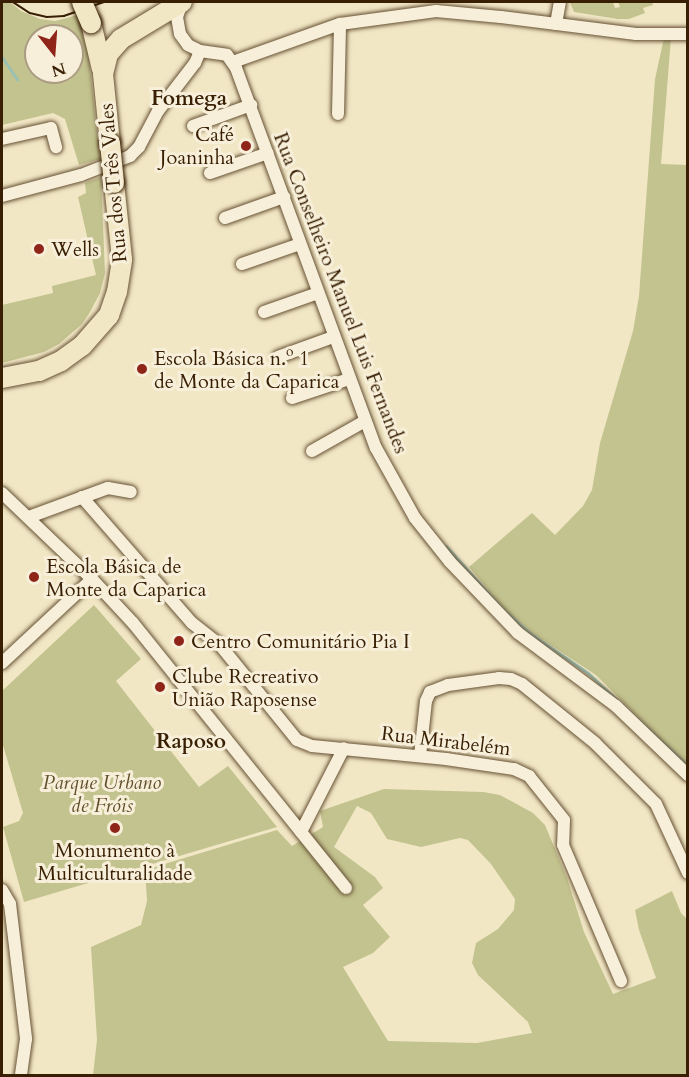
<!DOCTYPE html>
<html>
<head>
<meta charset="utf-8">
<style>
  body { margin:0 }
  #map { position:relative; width:689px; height:1077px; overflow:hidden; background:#f2e7c5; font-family:Cardo,serif }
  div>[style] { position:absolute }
  .green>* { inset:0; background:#c3c38f }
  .stream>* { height:3px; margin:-1.5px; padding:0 1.5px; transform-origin:1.5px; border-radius:1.5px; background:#9bc0b2 }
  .roads { filter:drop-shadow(0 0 2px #665134) drop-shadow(0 0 2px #665134) }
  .street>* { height:12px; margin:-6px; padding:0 6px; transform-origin:6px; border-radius:6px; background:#f7efd9 }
  .primary>* { height:20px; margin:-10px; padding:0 10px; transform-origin:10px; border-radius:10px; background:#f2e7c5 }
  .tram>* { height:1.5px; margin:-0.75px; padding:0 0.75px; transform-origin:0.75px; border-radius:0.75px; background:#381f03 }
  .bridges { filter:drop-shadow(0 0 2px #381f03) drop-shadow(0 0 2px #381f03) }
  .primary-bridge>* { height:20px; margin:-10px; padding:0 10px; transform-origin:10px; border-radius:10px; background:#f2e7c5 }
  .dots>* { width:16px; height:16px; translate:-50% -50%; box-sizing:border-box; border:3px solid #f7efd9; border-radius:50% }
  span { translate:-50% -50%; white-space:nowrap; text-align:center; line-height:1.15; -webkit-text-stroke:6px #f7efd9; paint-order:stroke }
  .poi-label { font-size:20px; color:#381f03 }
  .right { translate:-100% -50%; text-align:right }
  .left { translate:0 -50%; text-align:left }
  .street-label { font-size:20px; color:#381f03 }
  .park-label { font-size:20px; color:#62502d; font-style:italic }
  .neighbourhood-label { font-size:21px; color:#381f03; font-weight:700 }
  .frame { position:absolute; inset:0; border:3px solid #381f03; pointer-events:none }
  .north { position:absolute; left:24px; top:24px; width:60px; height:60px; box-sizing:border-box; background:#f7efd9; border:2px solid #ab9c83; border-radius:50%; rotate:163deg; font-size:16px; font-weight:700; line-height:24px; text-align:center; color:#381f03 }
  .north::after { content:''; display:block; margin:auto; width:21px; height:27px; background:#8f2418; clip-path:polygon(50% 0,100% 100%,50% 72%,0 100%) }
</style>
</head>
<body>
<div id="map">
  <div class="green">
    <div style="clip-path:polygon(evenodd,2px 2px,10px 2px,21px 11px,40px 19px,55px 21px,78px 15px,87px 41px,100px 159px,79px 165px,65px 119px,53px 113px,2px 125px,2px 2px,36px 36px,72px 36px,72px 72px,36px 72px,36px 36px)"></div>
    <div style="clip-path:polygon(570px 2px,613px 2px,615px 8px,620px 7px,618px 2px,652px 2px,653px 5px,643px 8px,645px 13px,629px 19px,618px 19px,574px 12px)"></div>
    <div style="clip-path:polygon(664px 38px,671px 38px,661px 164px,688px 165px,687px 765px,596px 675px,531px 632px,502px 606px,469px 567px,532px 513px,555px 535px,583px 506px,592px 490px,600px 443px,633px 331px,639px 296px,655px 79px)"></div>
    <div style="clip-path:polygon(101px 177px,105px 273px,100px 293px,90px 312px,82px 324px,59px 344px,44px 352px,2px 363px,2px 305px,53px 293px,52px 286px,96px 275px,78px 197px,86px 193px,85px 183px)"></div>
    <div style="clip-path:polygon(94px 605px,141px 659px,116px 681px,199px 787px,228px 766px,277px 827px,24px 902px,3px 827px,19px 821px,23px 813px,2px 742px,2px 691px)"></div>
    <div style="clip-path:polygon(evenodd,384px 789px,483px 792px,500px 795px,533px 813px,545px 825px,567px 878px,584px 932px,613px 994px,656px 978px,639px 930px,635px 910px,672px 891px,681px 913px,687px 919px,687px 1075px,93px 1075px,97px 1040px,91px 947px,141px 925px,147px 901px,145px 870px,277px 830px,292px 846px,323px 827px,320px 811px,384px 789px,357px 806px,371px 813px,387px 839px,421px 847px,460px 838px,468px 840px,491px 864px,515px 899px,514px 910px,498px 929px,476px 943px,472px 963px,478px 975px,528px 1022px,532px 1033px,477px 1043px,388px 1041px,343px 967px,373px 953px,390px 937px,363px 905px,383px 888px,375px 877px,334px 847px,357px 806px)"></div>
  </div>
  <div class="stream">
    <div style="left:2px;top:57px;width:27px;rotate:56deg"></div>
    <div style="left:446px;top:546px;width:82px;rotate:48deg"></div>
    <div style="left:501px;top:607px;width:39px;rotate:42deg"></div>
    <div style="left:530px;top:633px;width:70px;rotate:34.6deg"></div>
    <div style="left:588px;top:673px;width:137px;rotate:42.9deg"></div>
  </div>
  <div class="roads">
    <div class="street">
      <div style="left:182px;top:3px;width:15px;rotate:110deg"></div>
      <div style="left:177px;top:17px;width:17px;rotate:80deg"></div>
      <div style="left:180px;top:34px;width:14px;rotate:54deg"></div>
      <div style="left:188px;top:45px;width:13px;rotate:27deg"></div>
      <div style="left:200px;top:51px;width:27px;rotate:8deg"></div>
      <div style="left:227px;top:55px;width:16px;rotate:55deg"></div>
      <div style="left:236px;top:68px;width:405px;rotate:69.8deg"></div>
      <div style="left:376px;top:448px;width:80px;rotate:60.9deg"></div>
      <div style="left:415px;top:518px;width:56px;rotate:51.5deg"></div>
      <div style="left:450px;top:562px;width:98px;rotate:46.2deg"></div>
      <div style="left:518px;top:633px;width:122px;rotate:36.7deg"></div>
      <div style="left:616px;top:706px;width:100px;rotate:43.8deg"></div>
      <div style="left:556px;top:24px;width:22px;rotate:-80deg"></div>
      <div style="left:233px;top:62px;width:114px;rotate:-19.6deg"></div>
      <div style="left:340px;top:24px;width:97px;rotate:-7.7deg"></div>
      <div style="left:436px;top:11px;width:65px;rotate:5.3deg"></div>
      <div style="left:501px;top:17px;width:136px;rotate:7.2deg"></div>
      <div style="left:636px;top:34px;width:52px"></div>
      <div style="left:338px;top:114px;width:90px;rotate:-88.7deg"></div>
      <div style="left:193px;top:126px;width:62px;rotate:-19.9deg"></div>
      <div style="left:2px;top:139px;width:50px;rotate:-12.7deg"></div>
      <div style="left:51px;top:128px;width:20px;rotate:75deg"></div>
      <div style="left:210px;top:173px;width:61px;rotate:-19deg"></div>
      <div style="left:2px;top:196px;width:82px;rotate:-14.9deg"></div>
      <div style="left:81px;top:175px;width:53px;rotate:-21.2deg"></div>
      <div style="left:130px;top:156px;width:13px;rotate:-45deg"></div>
      <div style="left:139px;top:147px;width:41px;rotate:-62.2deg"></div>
      <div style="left:158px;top:111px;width:61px;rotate:-52.4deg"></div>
      <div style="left:195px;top:63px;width:13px;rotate:-67deg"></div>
      <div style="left:225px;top:218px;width:63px;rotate:-19.6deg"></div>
      <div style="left:242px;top:264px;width:61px;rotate:-19deg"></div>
      <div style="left:264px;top:312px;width:57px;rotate:-19.4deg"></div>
      <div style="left:278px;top:357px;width:59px;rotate:-20deg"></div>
      <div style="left:292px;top:398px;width:60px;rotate:-18.4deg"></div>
      <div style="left:312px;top:451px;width:61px;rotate:-29.5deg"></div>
      <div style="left:2px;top:493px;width:124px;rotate:43.7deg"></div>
      <div style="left:92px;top:579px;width:60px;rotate:47deg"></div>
      <div style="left:133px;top:623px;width:340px;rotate:51.2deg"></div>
      <div style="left:82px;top:497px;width:167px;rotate:48.9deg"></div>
      <div style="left:192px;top:623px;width:36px;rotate:38deg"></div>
      <div style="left:220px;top:645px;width:122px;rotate:51deg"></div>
      <div style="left:297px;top:740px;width:16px;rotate:22deg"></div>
      <div style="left:312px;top:746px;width:135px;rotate:5.5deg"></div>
      <div style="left:446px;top:759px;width:69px;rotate:8.4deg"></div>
      <div style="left:514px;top:769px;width:17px;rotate:25deg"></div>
      <div style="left:529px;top:776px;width:56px;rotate:51.5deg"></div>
      <div style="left:564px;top:820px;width:25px;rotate:92deg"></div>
      <div style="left:563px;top:845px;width:148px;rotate:66.9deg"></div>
      <div style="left:29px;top:517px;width:84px;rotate:-20.2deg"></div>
      <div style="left:108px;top:488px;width:23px;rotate:10deg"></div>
      <div style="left:2px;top:663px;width:123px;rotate:-43deg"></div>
      <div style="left:420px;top:756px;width:55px;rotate:-83.8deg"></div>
      <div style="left:426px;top:701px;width:10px;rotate:-66deg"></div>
      <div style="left:430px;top:692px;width:19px;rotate:-21deg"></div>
      <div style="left:448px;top:685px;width:51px;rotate:-7.8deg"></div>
      <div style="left:499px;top:678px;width:12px;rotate:5deg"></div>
      <div style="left:511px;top:679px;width:12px;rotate:24deg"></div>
      <div style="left:522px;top:684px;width:94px;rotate:38.9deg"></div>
      <div style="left:595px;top:743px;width:86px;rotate:45deg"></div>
      <div style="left:656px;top:804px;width:76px;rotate:65.1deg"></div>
      <div style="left:301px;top:832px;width:94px;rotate:-62.9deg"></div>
      <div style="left:2px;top:890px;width:16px;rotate:60deg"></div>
      <div style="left:10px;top:904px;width:136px;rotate:83.2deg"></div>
      <div style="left:26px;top:1039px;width:37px;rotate:98deg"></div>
    </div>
    <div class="primary">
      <div style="left:91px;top:23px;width:47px;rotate:76.6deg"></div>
      <div style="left:110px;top:143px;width:69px;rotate:-95.8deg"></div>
      <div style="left:103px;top:74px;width:21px;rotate:-76deg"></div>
      <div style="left:108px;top:54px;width:20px;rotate:-49deg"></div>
      <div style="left:121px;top:39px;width:71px;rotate:-31.2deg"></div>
      <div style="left:2px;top:378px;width:38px;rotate:-11deg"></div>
      <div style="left:39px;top:371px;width:24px;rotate:-24deg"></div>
      <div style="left:61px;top:361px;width:26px;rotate:-36deg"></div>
      <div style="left:82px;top:346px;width:41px;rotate:-48.9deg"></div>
      <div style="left:109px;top:315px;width:24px;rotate:-71deg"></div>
      <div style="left:117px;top:292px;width:33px;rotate:-81deg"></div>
      <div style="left:122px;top:259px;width:76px;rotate:-96deg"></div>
    </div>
  </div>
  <div class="tram">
    <div style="left:13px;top:2px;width:20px;rotate:33deg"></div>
    <div style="left:30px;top:13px;width:17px;rotate:13deg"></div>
    <div style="left:47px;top:17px;width:17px;rotate:-3deg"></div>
    <div style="left:64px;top:16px;width:42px;rotate:-19.3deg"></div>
  </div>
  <div class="bridges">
    <div class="primary-bridge">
      <div style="left:82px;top:2px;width:23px;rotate:67deg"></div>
      <div style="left:110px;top:143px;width:40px;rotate:84.3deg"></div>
    </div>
  </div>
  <div class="dots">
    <div style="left:246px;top:146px;background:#8f2418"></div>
    <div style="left:39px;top:249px;background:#8f2418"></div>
    <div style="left:142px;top:369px;background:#8f2418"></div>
    <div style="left:34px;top:577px;background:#8f2418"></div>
    <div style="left:179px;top:641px;background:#8f2418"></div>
    <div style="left:160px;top:687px;background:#8f2418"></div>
    <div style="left:115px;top:828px;background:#8f2418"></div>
  </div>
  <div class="poi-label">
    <span class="right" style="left:234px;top:146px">Café<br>Joaninha</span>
    <span class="left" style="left:51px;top:249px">Wells</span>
    <span class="left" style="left:154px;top:370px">Escola Básica n.º 1<br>de Monte da Caparica</span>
    <span class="left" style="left:46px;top:578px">Escola Básica de<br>Monte da Caparica</span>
    <span class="left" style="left:191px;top:641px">Centro Comunitário Pia I</span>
    <span class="left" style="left:172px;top:688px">Clube Recreativo<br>União Raposense</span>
    <span style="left:115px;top:862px">Monumento à<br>Multiculturalidade</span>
  </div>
  <div class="street-label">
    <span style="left:113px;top:183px;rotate:-95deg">Rua dos Três Vales</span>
    <span style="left:341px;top:293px;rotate:69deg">Rua Conselheiro Manuel Luis Fernandes</span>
    <span style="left:446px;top:741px;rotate:7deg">Rua Mirabelém</span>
  </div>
  <div class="park-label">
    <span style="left:102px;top:794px">Parque Urbano<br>de Fróis</span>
  </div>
  <div class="neighbourhood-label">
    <span style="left:189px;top:99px">Fomega</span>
    <span style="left:191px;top:742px">Raposo</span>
  </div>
  <div class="frame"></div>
  <div class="north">N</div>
</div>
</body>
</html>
